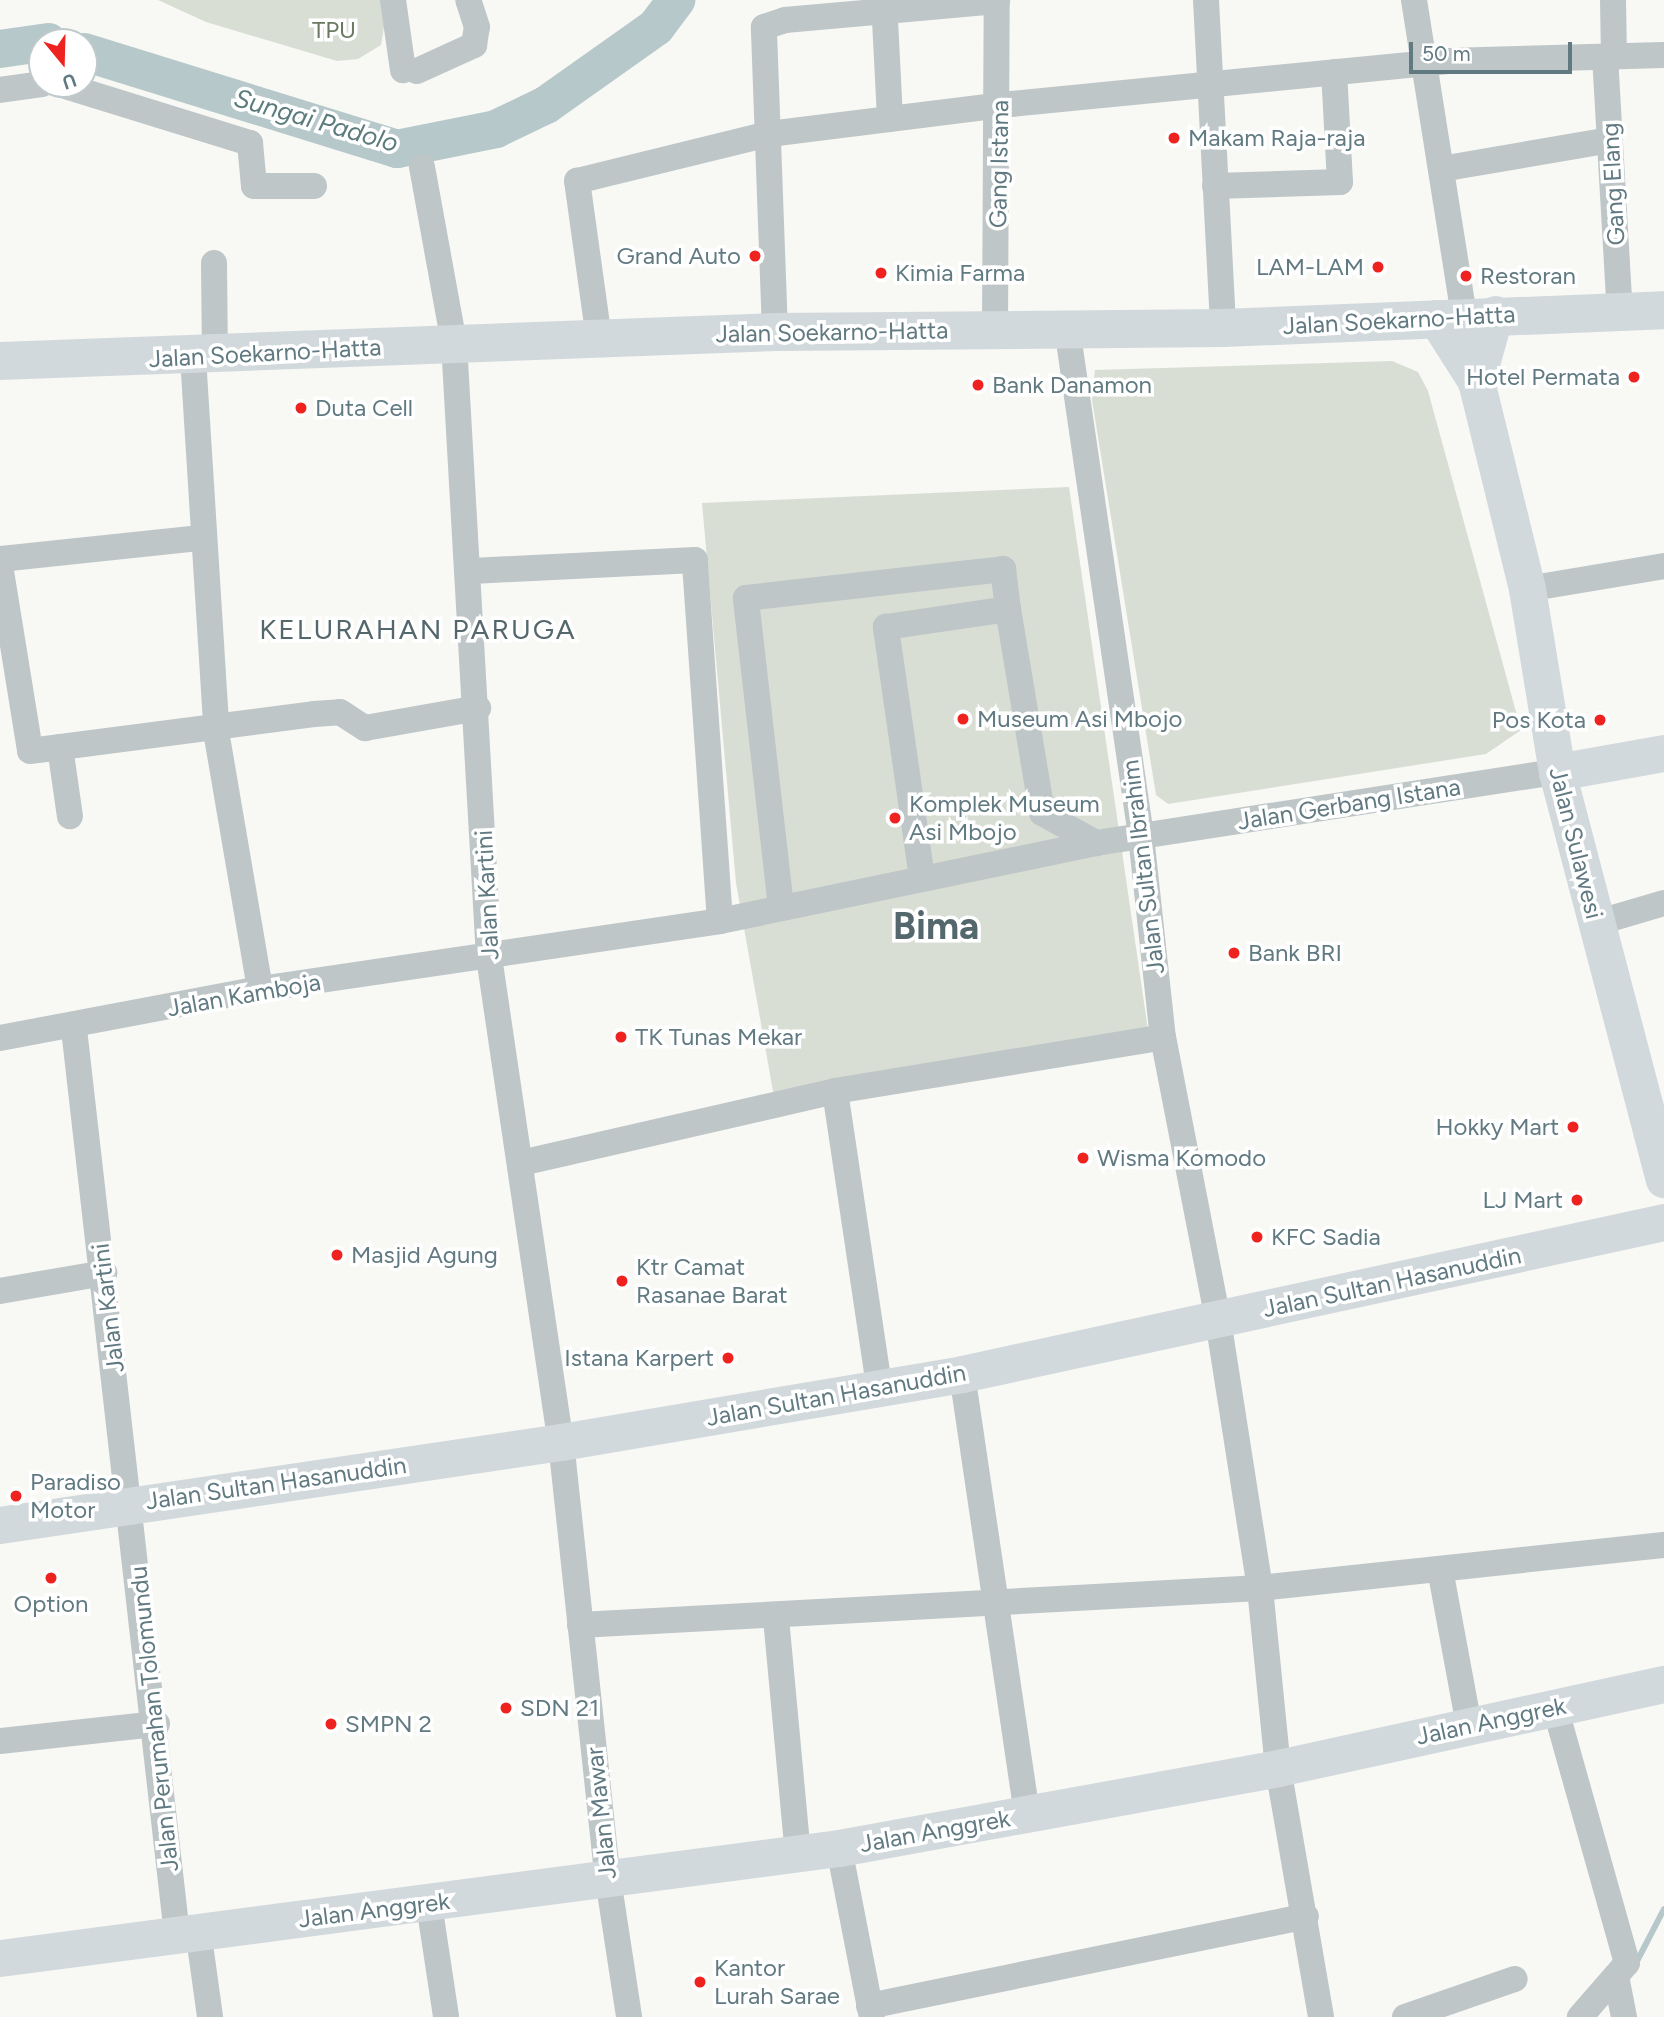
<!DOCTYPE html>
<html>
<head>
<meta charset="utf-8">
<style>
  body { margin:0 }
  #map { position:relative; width:1664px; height:2017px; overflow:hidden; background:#f8f8f5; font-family:Figtree,sans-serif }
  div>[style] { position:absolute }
  .green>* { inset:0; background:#d9ded4 }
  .stream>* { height:6px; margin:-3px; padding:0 3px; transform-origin:3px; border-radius:3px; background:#b6c8c9 }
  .river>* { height:38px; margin:-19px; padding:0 19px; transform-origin:19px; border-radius:19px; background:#b6c8c9 }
  .street>* { height:26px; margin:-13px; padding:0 13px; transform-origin:13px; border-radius:13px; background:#bec6c8 }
  .secondary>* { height:37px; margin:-18.5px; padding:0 18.5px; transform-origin:18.5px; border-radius:18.5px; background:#d2d9dc }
  .highway>* { height:38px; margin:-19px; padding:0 19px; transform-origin:19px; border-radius:19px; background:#d2d9dc }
  .dots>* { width:19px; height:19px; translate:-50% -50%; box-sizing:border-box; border:4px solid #fff; border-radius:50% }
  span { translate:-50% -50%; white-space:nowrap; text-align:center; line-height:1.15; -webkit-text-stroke:7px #fff; paint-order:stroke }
  .park-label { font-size:24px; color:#6a7a60 }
  .poi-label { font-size:24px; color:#617a82 }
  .left { translate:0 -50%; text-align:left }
  .right { translate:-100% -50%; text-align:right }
  .street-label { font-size:24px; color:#617a82 }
  .water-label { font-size:26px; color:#5c7b7c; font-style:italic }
  .quarter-label { font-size:28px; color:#54676d; letter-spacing:2px }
  .town-label { font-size:38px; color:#54676d; font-weight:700 }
  .north { position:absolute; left:28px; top:28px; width:70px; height:70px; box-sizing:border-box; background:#fff; border:2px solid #c0cacd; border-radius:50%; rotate:161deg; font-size:19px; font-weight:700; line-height:28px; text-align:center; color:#617a82 }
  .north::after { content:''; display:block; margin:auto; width:24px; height:32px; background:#ee231f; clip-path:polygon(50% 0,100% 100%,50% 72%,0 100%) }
  .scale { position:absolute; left:1409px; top:42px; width:163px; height:32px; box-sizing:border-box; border:4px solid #617a82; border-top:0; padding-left:9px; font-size:21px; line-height:24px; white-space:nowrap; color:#617a82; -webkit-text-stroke:5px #fff; paint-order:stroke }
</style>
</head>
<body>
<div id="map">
  <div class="green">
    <div style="clip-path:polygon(158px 0,385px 0,384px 27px,381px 45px,358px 59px,337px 61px,206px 22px)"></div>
    <div style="clip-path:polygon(1392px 361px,1418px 372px,1428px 391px,1521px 730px,1486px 754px,1168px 804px,1156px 795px,1092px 400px,1095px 370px)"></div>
    <div style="clip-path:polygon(1069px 487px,1148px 1030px,774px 1097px,736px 883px,702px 503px)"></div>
  </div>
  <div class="stream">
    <div style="left:1635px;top:1965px;width:63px;rotate:-62.6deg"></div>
  </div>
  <div class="river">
    <div style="left:0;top:49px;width:49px;rotate:-8.3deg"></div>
    <div style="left:84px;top:52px;width:328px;rotate:17.2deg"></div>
    <div style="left:397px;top:149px;width:101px;rotate:-11.4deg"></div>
    <div style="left:496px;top:129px;width:55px;rotate:-25.6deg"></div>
    <div style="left:546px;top:105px;width:135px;rotate:-35.3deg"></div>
    <div style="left:656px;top:27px;width:34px;rotate:-53deg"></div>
  </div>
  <div class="street">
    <div style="left:393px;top:0;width:71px;rotate:81.9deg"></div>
    <div style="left:884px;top:0;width:119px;rotate:87.1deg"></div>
    <div style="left:1206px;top:0;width:328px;rotate:87deg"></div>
    <div style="left:1414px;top:0;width:319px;rotate:81deg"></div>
    <div style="left:1613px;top:0;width:55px;rotate:89deg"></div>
    <div style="left:1605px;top:56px;width:257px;rotate:86.7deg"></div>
    <div style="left:417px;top:71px;width:63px;rotate:-24.5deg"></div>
    <div style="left:474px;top:45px;width:18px;rotate:-81deg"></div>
    <div style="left:477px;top:27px;width:28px;rotate:-108deg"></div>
    <div style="left:59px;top:84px;width:200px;rotate:17.2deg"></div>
    <div style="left:250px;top:143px;width:43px;rotate:84.7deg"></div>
    <div style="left:254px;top:186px;width:60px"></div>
    <div style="left:0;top:90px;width:42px;rotate:-8.1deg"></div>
    <div style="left:422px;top:167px;width:179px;rotate:79.7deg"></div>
    <div style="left:454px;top:343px;width:615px;rotate:86.74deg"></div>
    <div style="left:489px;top:957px;width:490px;rotate:81.6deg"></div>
    <div style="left:561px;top:1442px;width:440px;rotate:83.9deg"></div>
    <div style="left:608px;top:1879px;width:140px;rotate:81.3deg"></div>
    <div style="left:1441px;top:169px;width:171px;rotate:-9.7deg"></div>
    <div style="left:1215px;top:186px;width:125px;rotate:-1.8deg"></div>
    <div style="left:1340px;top:182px;width:110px;rotate:-93.1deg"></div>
    <div style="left:214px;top:263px;width:93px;rotate:89.4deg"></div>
    <div style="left:995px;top:328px;width:328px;rotate:-89.7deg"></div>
    <div style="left:1067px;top:328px;width:513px;rotate:81.71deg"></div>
    <div style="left:1141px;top:836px;width:202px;rotate:83.8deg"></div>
    <div style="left:1163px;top:1037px;width:288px;rotate:79deg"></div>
    <div style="left:1218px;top:1320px;width:271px;rotate:81.1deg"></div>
    <div style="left:1260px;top:1588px;width:181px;rotate:84.3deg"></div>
    <div style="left:1278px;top:1768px;width:253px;rotate:80.2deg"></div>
    <div style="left:775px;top:332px;width:305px;rotate:-92.1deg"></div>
    <div style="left:764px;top:27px;width:22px;rotate:-18deg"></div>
    <div style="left:785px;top:20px;width:213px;rotate:-5.1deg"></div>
    <div style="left:599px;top:339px;width:160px;rotate:-97.9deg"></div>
    <div style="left:577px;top:181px;width:198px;rotate:-13.8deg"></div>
    <div style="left:769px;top:134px;width:234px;rotate:-7.1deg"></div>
    <div style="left:1001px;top:105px;width:449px;rotate:-5.6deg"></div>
    <div style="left:1448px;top:61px;width:216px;rotate:-1.6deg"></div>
    <div style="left:193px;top:357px;width:381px;rotate:86.4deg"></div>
    <div style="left:217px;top:737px;width:256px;rotate:80.3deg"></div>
    <div style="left:0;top:559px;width:202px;rotate:-6deg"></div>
    <div style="left:0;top:565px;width:188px;rotate:80.8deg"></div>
    <div style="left:30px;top:751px;width:286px;rotate:-7.4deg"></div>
    <div style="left:314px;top:714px;width:26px;rotate:-4deg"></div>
    <div style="left:340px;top:712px;width:30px;rotate:33deg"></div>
    <div style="left:365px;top:728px;width:115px;rotate:-10deg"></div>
    <div style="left:1527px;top:589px;width:139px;rotate:-9.5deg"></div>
    <div style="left:60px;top:747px;width:70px;rotate:81.8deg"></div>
    <div style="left:922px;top:878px;width:254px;rotate:-98.2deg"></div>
    <div style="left:886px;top:627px;width:123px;rotate:-8.4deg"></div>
    <div style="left:1008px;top:609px;width:207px;rotate:80.5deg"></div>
    <div style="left:1042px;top:813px;width:62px;rotate:29.1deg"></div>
    <div style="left:781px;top:907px;width:311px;rotate:-96.5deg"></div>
    <div style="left:746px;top:598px;width:259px;rotate:-6.4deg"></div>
    <div style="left:1003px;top:569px;width:40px;rotate:82.9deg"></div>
    <div style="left:720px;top:921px;width:384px;rotate:-11.7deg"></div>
    <div style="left:1096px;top:843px;width:466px;rotate:-8.8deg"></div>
    <div style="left:1596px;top:923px;width:71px;rotate:-16.4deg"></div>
    <div style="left:74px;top:1029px;width:911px;rotate:83.51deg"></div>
    <div style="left:0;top:1038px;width:265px;rotate:-10.7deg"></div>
    <div style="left:260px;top:989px;width:465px;rotate:-8.4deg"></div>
    <div style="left:720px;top:921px;width:362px;rotate:-94deg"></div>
    <div style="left:695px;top:560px;width:223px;rotate:177.2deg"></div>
    <div style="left:835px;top:1091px;width:299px;rotate:81.5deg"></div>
    <div style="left:521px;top:1163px;width:322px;rotate:-12.9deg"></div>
    <div style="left:835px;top:1091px;width:332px;rotate:-9.3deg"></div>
    <div style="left:0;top:1291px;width:106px;rotate:-9.8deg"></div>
    <div style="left:962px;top:1374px;width:445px;rotate:81.6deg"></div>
    <div style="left:1440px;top:1569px;width:160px;rotate:79.5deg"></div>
    <div style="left:776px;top:1618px;width:237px;rotate:84.7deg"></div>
    <div style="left:580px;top:1625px;width:681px;rotate:-3.11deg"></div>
    <div style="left:1260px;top:1588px;width:406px;rotate:-6.1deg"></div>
    <div style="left:1555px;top:1707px;width:266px;rotate:74.3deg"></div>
    <div style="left:1627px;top:1963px;width:72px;rotate:131deg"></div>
    <div style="left:0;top:1741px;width:158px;rotate:-6.2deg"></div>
    <div style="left:839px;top:1848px;width:172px;rotate:79deg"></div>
    <div style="left:429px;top:1904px;width:114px;rotate:81.4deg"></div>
    <div style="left:198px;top:1930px;width:88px;rotate:82.1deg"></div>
    <div style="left:1616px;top:1976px;width:42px;rotate:79deg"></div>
    <div style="left:869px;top:2006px;width:446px;rotate:-11.6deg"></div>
    <div style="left:1405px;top:2017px;width:116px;rotate:-19.1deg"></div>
  </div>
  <div class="secondary">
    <div style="left:1495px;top:314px;width:70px;rotate:105.8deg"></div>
    <div style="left:1476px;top:381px;width:214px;rotate:76.2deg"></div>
    <div style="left:1527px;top:589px;width:185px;rotate:80.7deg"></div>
    <div style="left:1557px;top:772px;width:421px;rotate:75.3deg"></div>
    <div style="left:1436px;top:318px;width:75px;rotate:57.6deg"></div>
    <div style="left:1557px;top:772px;width:109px;rotate:-10.1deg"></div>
    <div style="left:0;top:1525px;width:567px;rotate:-8.42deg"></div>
    <div style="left:561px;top:1442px;width:407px;rotate:-9.6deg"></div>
    <div style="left:962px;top:1374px;width:718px;rotate:-12.22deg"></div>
    <div style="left:0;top:1958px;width:846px;rotate:-7.47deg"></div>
    <div style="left:839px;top:1848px;width:446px;rotate:-10.3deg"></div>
    <div style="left:1278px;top:1768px;width:395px;rotate:-12.3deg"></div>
  </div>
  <div class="highway">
    <div style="left:0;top:361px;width:776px;rotate:-2.14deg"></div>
    <div style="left:775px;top:332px;width:448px;rotate:-0.5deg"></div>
    <div style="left:1223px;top:328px;width:441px;rotate:-2.3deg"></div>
  </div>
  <div class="dots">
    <div style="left:1174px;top:138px;background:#ee231f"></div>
    <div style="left:755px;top:256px;background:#ee231f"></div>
    <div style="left:1378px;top:267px;background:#ee231f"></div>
    <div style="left:881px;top:273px;background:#ee231f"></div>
    <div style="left:1466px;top:276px;background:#ee231f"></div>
    <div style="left:1634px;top:377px;background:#ee231f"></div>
    <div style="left:978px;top:385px;background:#ee231f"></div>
    <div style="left:301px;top:408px;background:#ee231f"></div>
    <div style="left:963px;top:719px;background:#ee231f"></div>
    <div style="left:1600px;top:720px;background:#ee231f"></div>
    <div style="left:895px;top:818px;background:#ee231f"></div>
    <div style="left:1234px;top:953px;background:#ee231f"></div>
    <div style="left:621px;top:1037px;background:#ee231f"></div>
    <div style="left:1573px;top:1127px;background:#ee231f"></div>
    <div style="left:1083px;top:1158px;background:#ee231f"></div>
    <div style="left:1577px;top:1200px;background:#ee231f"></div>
    <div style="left:1257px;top:1237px;background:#ee231f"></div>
    <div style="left:337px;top:1255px;background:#ee231f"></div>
    <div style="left:622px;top:1281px;background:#ee231f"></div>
    <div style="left:728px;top:1358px;background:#ee231f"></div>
    <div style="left:16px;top:1496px;background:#ee231f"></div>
    <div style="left:51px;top:1578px;background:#ee231f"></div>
    <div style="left:506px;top:1708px;background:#ee231f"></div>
    <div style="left:331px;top:1724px;background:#ee231f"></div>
    <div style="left:700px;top:1982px;background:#ee231f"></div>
  </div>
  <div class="park-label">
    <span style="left:334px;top:30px">TPU</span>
  </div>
  <div class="poi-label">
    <span class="left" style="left:1188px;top:138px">Makam Raja-raja</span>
    <span class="right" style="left:741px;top:256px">Grand Auto</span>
    <span class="right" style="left:1364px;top:267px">LAM-LAM</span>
    <span class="left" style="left:895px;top:273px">Kimia Farma</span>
    <span class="left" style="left:1480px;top:276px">Restoran</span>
    <span class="right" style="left:1620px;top:377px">Hotel Permata</span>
    <span class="left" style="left:992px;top:385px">Bank Danamon</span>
    <span class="left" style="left:315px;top:408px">Duta Cell</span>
    <span class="left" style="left:977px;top:719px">Museum Asi Mbojo</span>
    <span class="right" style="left:1586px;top:720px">Pos Kota</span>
    <span class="left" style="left:909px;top:818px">Komplek Museum<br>Asi Mbojo</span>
    <span class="left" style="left:1248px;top:953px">Bank BRI</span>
    <span class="left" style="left:635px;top:1037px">TK Tunas Mekar</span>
    <span class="right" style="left:1559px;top:1127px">Hokky Mart</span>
    <span class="left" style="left:1097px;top:1158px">Wisma Komodo</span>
    <span class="right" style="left:1563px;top:1200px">LJ Mart</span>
    <span class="left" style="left:1271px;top:1237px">KFC Sadia</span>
    <span class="left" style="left:351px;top:1255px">Masjid Agung</span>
    <span class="left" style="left:636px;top:1281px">Ktr Camat<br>Rasanae Barat</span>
    <span class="right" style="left:714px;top:1358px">Istana Karpert</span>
    <span class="left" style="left:30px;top:1496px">Paradiso<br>Motor</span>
    <span style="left:51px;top:1604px">Option</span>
    <span class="left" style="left:520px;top:1708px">SDN 21</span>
    <span class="left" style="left:345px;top:1724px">SMPN 2</span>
    <span class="left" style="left:714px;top:1982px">Kantor<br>Lurah Sarae</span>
  </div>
  <div class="street-label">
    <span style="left:999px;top:164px;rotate:-89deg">Gang Istana</span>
    <span style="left:1613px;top:184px;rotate:-93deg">Gang Elang</span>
    <span style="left:1399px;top:320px;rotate:-3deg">Jalan Soekarno-Hatta</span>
    <span style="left:832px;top:332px;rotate:-1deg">Jalan Soekarno-Hatta</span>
    <span style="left:265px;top:353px;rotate:-3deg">Jalan Soekarno-Hatta</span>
    <span style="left:1349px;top:804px;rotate:-9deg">Jalan Gerbang Istana</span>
    <span style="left:1576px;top:843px;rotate:76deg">Jalan Sulawesi</span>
    <span style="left:1143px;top:867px;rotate:-97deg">Jalan Sultan Ibrahim</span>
    <span style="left:487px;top:895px;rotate:-93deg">Jalan Kartini</span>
    <span style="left:244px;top:995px;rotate:-10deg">Jalan Kamboja</span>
    <span style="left:1392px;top:1282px;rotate:-12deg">Jalan Sultan Hasanuddin</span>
    <span style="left:108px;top:1308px;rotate:-97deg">Jalan Kartini</span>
    <span style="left:836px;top:1395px;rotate:-10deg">Jalan Sultan Hasanuddin</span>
    <span style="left:276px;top:1483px;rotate:-8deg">Jalan Sultan Hasanuddin</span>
    <span style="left:154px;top:1719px;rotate:-96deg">Jalan Perumahan Tolomundu</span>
    <span style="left:1491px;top:1721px;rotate:-12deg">Jalan Anggrek</span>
    <span style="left:601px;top:1813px;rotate:-96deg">Jalan Mawar</span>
    <span style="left:935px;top:1831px;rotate:-10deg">Jalan Anggrek</span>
    <span style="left:374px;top:1910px;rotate:-7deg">Jalan Anggrek</span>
  </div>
  <div class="water-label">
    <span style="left:316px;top:121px;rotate:16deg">Sungai Padolo</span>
  </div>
  <div class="quarter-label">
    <span style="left:418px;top:629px">KELURAHAN PARUGA</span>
  </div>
  <div class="town-label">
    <span style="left:936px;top:927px">Bima</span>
  </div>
  <div class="north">U</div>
  <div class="scale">50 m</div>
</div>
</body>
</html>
